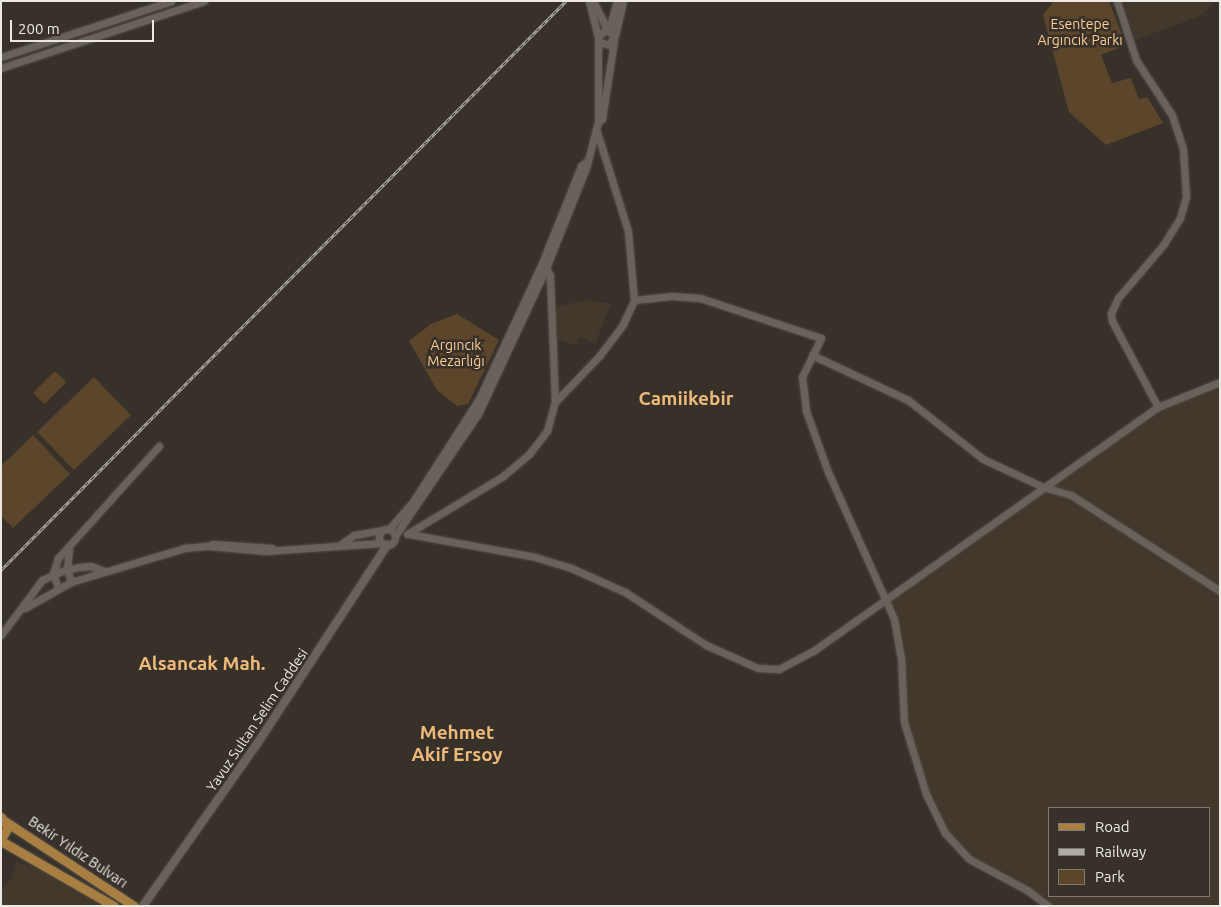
<!DOCTYPE html>
<html>
<head>
<meta charset="utf-8">
<style>
  body { margin:0 }
  #map { position:relative; width:1221px; height:907px; overflow:hidden; background:#37312a; font-family:Ubuntu,sans-serif }
  div>[style] { position:absolute }
  .built>* { inset:0; background:#42382c }
  .green>* { inset:0; background:#5b462b; transform-origin:0 0 }
  .roads { filter:drop-shadow(0 0 1px #544f49) drop-shadow(0 0 1px #544f49) }
  .tertiary>* { height:7px; margin:-3.5px; padding:0 3.5px; transform-origin:3.5px; border-radius:3.5px; background:#68625a }
  .tertiary>.ring { margin:-3.5px; padding:0; box-sizing:content-box; background:none; border:7px solid #68625a; border-radius:50% }
  .secondary>* { height:8px; margin:-4px; padding:0 4px; transform-origin:4px; border-radius:4px; background:#68625a }
  .primary>* { height:9px; margin:-4.5px; padding:0 4.5px; transform-origin:4.5px; border-radius:4.5px; background:#a87e41 }
  .rail>* { height:3px; margin-top:-1.5px; transform-origin:0; background:repeating-linear-gradient(90deg,#37312a 0 4px,#afaba5 0 8px); box-sizing:border-box; border-block:1px solid #afaba5 }
  span { translate:-50% -50%; white-space:nowrap; text-align:center; line-height:1.15; -webkit-text-stroke:5px #37312a; paint-order:stroke }
  .park-label { font-size:14px; color:#fcce95 }
  .street-label { font-size:14px; color:#ece8e3 }
  .district-label { font-size:19px; color:#edba7a; font-weight:700 }
  .frame { position:absolute; inset:0; border:2px solid #ece8e3; pointer-events:none }
  .legend { position:absolute; left:1048px; top:807px; width:162px; height:90px; box-sizing:border-box; background:#37312a; border:1px solid #7f7a74; margin:0; padding:6px 9px; list-style:none; font-size:15px; color:#ece8e3 }
  .legend li { display:flex; align-items:center; gap:10px; height:25px }
  .legend b { width:25px; border:1px solid #7f7a74 }
  .scale { position:absolute; left:10px; top:20px; width:144px; height:22px; box-sizing:border-box; border:2px solid #ece8e3; border-top:0; padding-left:6px; font-size:15px; line-height:18px; white-space:nowrap; color:#ece8e3; -webkit-text-stroke:4px #37312a; paint-order:stroke }
</style>
</head>
<body>
<div id="map">
  <div class="built">
    <div style="clip-path:polygon(1122px 1px,1216px 1px,1201px 16px,1135px 40px)"></div>
    <div style="clip-path:polygon(588px 300px,611px 304px,595px 344px,579px 337px,576px 345px,553px 339px,554px 307px)"></div>
    <div style="clip-path:polygon(evenodd,1220px 382px,1220px 906px,1048px 906px,968px 859px,937px 819px,907px 738px,901px 650px,886px 603px,1158px 407px,1220px 382px,1050px 808px,1210px 808px,1210px 896px,1050px 896px,1050px 808px)"></div>
    <div style="clip-path:polygon(16px 862px,42px 869px,105px 906px,1px 906px,1px 887px,11px 880px)"></div>
  </div>
  <div class="green">
    <div style="clip-path:polygon(1054px 1px,1109px 1px,1123px 38px,1121px 47px,1101px 55px,1112px 83px,1131px 78px,1139px 99px,1147px 97px,1163px 123px,1106px 145px,1069px 112px,1043px 15px)"></div>
    <div style="clip-path:polygon(457px 314px,499px 340px,468px 404px,457px 406px,437px 390px,409px 341px,431px 324px)"></div>
    <div style="left:55px;top:371px;width:16px;height:31px;rotate:45deg"></div>
    <div style="left:94px;top:377px;width:53px;height:79px;rotate:46deg"></div>
    <div style="clip-path:polygon(33px 435px,70px 474px,13px 528px,1px 516px,1px 466px)"></div>
  </div>
  <div class="roads">
    <div class="tertiary">
      <div style="left:589px;top:1px;width:37px;rotate:76deg"></div>
      <div style="left:593px;top:1px;width:31px;rotate:63deg"></div>
      <div style="left:1117px;top:1px;width:62px;rotate:72.1deg"></div>
      <div style="left:1136px;top:60px;width:66px;rotate:56.8deg"></div>
      <div style="left:1172px;top:115px;width:36px;rotate:72deg"></div>
      <div style="left:1183px;top:149px;width:48px;rotate:86.4deg"></div>
      <div style="left:1186px;top:197px;width:22px;rotate:106deg"></div>
      <div style="left:1180px;top:218px;width:31px;rotate:122deg"></div>
      <div style="left:1164px;top:244px;width:71px;rotate:130.4deg"></div>
      <div style="left:1118px;top:298px;width:17px;rotate:115deg"></div>
      <div style="left:1111px;top:313px;width:8px;rotate:83deg"></div>
      <div style="left:1112px;top:321px;width:98px;rotate:61.9deg"></div>
      <div style="left:609px;top:30px;width:30px;rotate:-75deg"></div>
      <div style="left:615px;top:36px;width:36px;rotate:-77deg"></div>
      <div style="left:1px;top:57px;width:179px;rotate:-18.2deg"></div>
      <div style="left:1px;top:68px;width:214px;rotate:-18.3deg"></div>
      <div style="left:598px;top:122px;width:85px;rotate:-90deg"></div>
      <div style="left:598px;top:37px;width:10px;rotate:-45deg"></div>
      <div style="left:605px;top:30px;width:10px;rotate:24deg"></div>
      <div style="left:614px;top:34px;width:12px;rotate:110deg"></div>
      <div style="left:610px;top:45px;width:11px;rotate:-165deg"></div>
      <div style="left:634px;top:300px;width:38px;rotate:-6deg"></div>
      <div style="left:672px;top:296px;width:28px;rotate:4deg"></div>
      <div style="left:700px;top:298px;width:127px;rotate:18.3deg"></div>
      <div style="left:821px;top:338px;width:43px;rotate:116deg"></div>
      <div style="left:802px;top:377px;width:34px;rotate:83deg"></div>
      <div style="left:806px;top:411px;width:65px;rotate:70.2deg"></div>
      <div style="left:828px;top:472px;width:161px;rotate:65.8deg"></div>
      <div style="left:894px;top:619px;width:39px;rotate:80deg"></div>
      <div style="left:901px;top:657px;width:65px;rotate:87.4deg"></div>
      <div style="left:904px;top:722px;width:75px;rotate:73deg"></div>
      <div style="left:926px;top:794px;width:43px;rotate:64deg"></div>
      <div style="left:945px;top:833px;width:35px;rotate:47deg"></div>
      <div style="left:969px;top:859px;width:66px;rotate:28.1deg"></div>
      <div style="left:1027px;top:890px;width:26px;rotate:37deg"></div>
      <div style="left:812px;top:355px;width:106px;rotate:25.1deg"></div>
      <div style="left:908px;top:400px;width:95px;rotate:38.2deg"></div>
      <div style="left:983px;top:459px;width:66px;rotate:25deg"></div>
      <div style="left:1043px;top:487px;width:29px;rotate:16deg"></div>
      <div style="left:1071px;top:495px;width:177px;rotate:32.8deg"></div>
      <div style="left:555px;top:402px;width:65px;rotate:-46.2deg"></div>
      <div style="left:600px;top:355px;width:39px;rotate:-53deg"></div>
      <div style="left:623px;top:324px;width:26px;rotate:-65deg"></div>
      <div style="left:634px;top:300px;width:69px;rotate:-95deg"></div>
      <div style="left:628px;top:231px;width:107px;rotate:-107.4deg"></div>
      <div class="ring" style="left:379px;top:529px;width:9px;height:9px"></div>
      <div style="left:389px;top:529px;width:35px;rotate:-49deg"></div>
      <div style="left:412px;top:503px;width:124px;rotate:-57.2deg"></div>
      <div style="left:479px;top:399px;width:150px;rotate:-65.1deg"></div>
      <div style="left:542px;top:263px;width:105px;rotate:-68.1deg"></div>
      <div style="left:581px;top:166px;width:6px;rotate:-39deg"></div>
      <div style="left:407px;top:534px;width:112px;rotate:-31.1deg"></div>
      <div style="left:503px;top:476px;width:34px;rotate:-40deg"></div>
      <div style="left:529px;top:454px;width:29px;rotate:-52deg"></div>
      <div style="left:547px;top:431px;width:30px;rotate:-75deg"></div>
      <div style="left:555px;top:402px;width:127px;rotate:-92.3deg"></div>
      <div style="left:550px;top:275px;width:8px;rotate:-120deg"></div>
      <div style="left:409px;top:534px;width:128px;rotate:10.3deg"></div>
      <div style="left:535px;top:557px;width:38px;rotate:17deg"></div>
      <div style="left:571px;top:568px;width:59px;rotate:24deg"></div>
      <div style="left:625px;top:592px;width:97px;rotate:33.2deg"></div>
      <div style="left:706px;top:645px;width:57px;rotate:23.9deg"></div>
      <div style="left:758px;top:668px;width:21px;rotate:3deg"></div>
      <div style="left:779px;top:669px;width:38px;rotate:-28deg"></div>
      <div style="left:813px;top:651px;width:423px;rotate:-35.3deg"></div>
      <div style="left:1158px;top:407px;width:67px;rotate:-22deg"></div>
      <div style="left:395px;top:536px;width:148px;rotate:-55.8deg"></div>
      <div style="left:478px;top:414px;width:161px;rotate:-65deg"></div>
      <div style="left:546px;top:268px;width:108px;rotate:-68.2deg"></div>
      <div style="left:586px;top:168px;width:48px;rotate:-75.4deg"></div>
      <div style="left:598px;top:122px;width:5px;rotate:-37deg"></div>
      <div style="left:602px;top:119px;width:79px;rotate:-81.3deg"></div>
      <div style="left:341px;top:544px;width:16px;rotate:-35deg"></div>
      <div style="left:354px;top:535px;width:28px;rotate:-10deg"></div>
      <div style="left:209px;top:546px;width:4px;rotate:-27deg"></div>
      <div style="left:213px;top:544px;width:59px;rotate:3.9deg"></div>
      <div style="left:69px;top:550px;width:19px;rotate:96deg"></div>
      <div style="left:67px;top:569px;width:14px;rotate:73deg"></div>
      <div style="left:58px;top:587px;width:14px;rotate:-111deg"></div>
      <div style="left:53px;top:574px;width:17px;rotate:-73deg"></div>
      <div style="left:58px;top:558px;width:151px;rotate:-48deg"></div>
      <div style="left:25px;top:608px;width:53px;rotate:-29.5deg"></div>
      <div style="left:71px;top:582px;width:118px;rotate:-16.7deg"></div>
      <div style="left:184px;top:548px;width:25px;rotate:-5deg"></div>
      <div style="left:209px;top:546px;width:56px;rotate:5.1deg"></div>
      <div style="left:265px;top:551px;width:117px;rotate:-3.9deg"></div>
      <div style="left:1px;top:635px;width:69px;rotate:-53.3deg"></div>
      <div style="left:42px;top:580px;width:22px;rotate:-24deg"></div>
      <div style="left:62px;top:571px;width:17px;rotate:-13deg"></div>
      <div style="left:79px;top:567px;width:12px;rotate:-5deg"></div>
      <div style="left:91px;top:566px;width:14px;rotate:21deg"></div>
    </div>
    <div class="secondary">
      <div style="left:143px;top:906px;width:198px;rotate:-54.9deg"></div>
      <div style="left:257px;top:744px;width:238px;rotate:-56.8deg"></div>
    </div>
    <div class="primary">
      <div style="left:1px;top:817px;width:12px;rotate:55deg"></div>
      <div style="left:8px;top:827px;width:14px;rotate:120deg"></div>
      <div style="left:6px;top:822px;width:153px;rotate:33.3deg"></div>
      <div style="left:1px;top:841px;width:130px;rotate:29.9deg"></div>
    </div>
  </div>
  <div class="rail">
    <div style="left:1px;top:570px;width:802px;rotate:-45.2deg"></div>
  </div>
  <div class="park-label">
    <span style="left:1080px;top:32px">Esentepe<br>Argıncık Parkı</span>
    <span style="left:456px;top:353px">Argıncık<br>Mezarlığı</span>
  </div>
  <div class="street-label">
    <span style="left:257px;top:720px;rotate:-56deg">Yavuz Sultan Selim Caddesi</span>
    <span style="left:78px;top:852px;rotate:34deg">Bekir Yıldız Bulvarı</span>
  </div>
  <div class="district-label">
    <span style="left:686px;top:399px">Camiikebir</span>
    <span style="left:202px;top:664px">Alsancak Mah.</span>
    <span style="left:457px;top:744px">Mehmet<br>Akif Ersoy</span>
  </div>
  <div class="frame"></div>
  <ul class="legend">
  <li><b style="height:6px;background:#a87e41"></b>Road</li>
  <li><b style="height:6px;background:#afaba5"></b>Railway</li>
  <li><b style="height:14px;background:#5b462b"></b>Park</li>
  </ul>
  <div class="scale">200 m</div>
</div>
</body>
</html>
